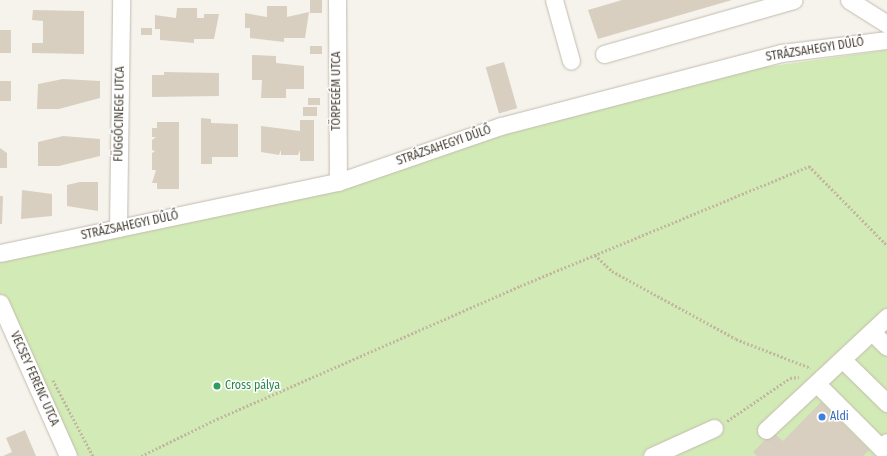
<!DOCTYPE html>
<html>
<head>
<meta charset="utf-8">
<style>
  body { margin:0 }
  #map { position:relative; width:887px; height:456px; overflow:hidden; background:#f6f3ec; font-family:"Fira Sans Condensed",sans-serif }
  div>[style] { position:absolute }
  .green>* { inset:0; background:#d2eab5 }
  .building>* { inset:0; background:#d8cfc1; transform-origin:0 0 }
  .path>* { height:2.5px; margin-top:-1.25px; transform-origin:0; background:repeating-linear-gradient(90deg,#c4b79f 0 2px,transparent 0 4px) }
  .roads { filter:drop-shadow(0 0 1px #c2bbae) drop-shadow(0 0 1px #c2bbae) }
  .minor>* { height:17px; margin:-8.5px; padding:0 8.5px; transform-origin:8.5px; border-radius:8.5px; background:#fff }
  .dots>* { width:11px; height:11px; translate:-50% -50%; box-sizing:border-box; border:2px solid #fff; border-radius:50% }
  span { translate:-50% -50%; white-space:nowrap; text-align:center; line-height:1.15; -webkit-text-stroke:3px #fff; paint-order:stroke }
  .street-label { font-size:12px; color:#4b4439 }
  .leisure-label { font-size:12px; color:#27864d }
  .left { translate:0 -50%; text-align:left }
  .shop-label { font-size:12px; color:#366cbe }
</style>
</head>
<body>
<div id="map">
  <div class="green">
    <div style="clip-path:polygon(887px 50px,887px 456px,68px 456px,0 303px,0 253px,338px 182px,501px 126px,759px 68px)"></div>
  </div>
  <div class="building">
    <div style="left:310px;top:0;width:12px;height:13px"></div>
    <div style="clip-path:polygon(622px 0,732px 0,598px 39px,588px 10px)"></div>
    <div style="clip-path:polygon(267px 6px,287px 6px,287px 17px,309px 12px,305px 38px,284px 38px,284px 42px,250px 38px,250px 28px,245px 28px,245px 13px,267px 17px)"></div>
    <div style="clip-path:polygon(177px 8px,197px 8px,197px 18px,204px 18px,204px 14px,219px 14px,214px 39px,194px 39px,194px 43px,160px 40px,160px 29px,155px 29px,155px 15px,176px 18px)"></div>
    <div style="clip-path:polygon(33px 10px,84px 11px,84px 54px,32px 53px,32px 43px,43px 43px,43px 21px,32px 20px)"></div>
    <div style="left:141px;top:28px;width:11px;height:7px"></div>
    <div style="left:0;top:30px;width:11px;height:23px"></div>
    <div style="left:310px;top:46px;width:12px;height:8px"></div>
    <div style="clip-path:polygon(252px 55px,276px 56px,276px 63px,304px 66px,304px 89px,286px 89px,286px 98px,261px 98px,262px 80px,252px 80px)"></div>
    <div style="left:504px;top:62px;width:48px;height:19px;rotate:74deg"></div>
    <div style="clip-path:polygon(164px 72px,219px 73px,219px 96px,152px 97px,152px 75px,164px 75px)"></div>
    <div style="clip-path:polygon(63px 79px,100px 81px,100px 98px,59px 109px,37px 109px,38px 84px)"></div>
    <div style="left:0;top:81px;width:11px;height:20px"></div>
    <div style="left:308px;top:98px;width:12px;height:7px"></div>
    <div style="left:303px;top:107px;width:14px;height:9px"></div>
    <div style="clip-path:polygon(201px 118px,211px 119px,211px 123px,238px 124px,238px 157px,212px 157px,212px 164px,201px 164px)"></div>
    <div style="clip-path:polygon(300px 120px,314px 120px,314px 161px,300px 161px,300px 150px,298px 155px,281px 155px,281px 150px,279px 155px,261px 152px,261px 126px,300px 131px)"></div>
    <div style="clip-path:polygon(157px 122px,179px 122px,179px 189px,157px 189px,157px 183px,152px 183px,156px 170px,152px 170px,152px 153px,155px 151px,152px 150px,152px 140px,156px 137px,152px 137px,152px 128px,157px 128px)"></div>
    <div style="clip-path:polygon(63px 136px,100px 139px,100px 156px,59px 166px,38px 166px,38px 142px)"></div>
    <div style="clip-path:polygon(0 148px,7px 153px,7px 168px,0 168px)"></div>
    <div style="clip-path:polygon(80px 182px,98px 182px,98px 211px,67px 206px,67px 185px)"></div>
    <div style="clip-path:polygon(22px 190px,52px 194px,52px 216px,21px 219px)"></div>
    <div style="clip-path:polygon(0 196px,3px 196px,2px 224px,0 224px)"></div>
    <div style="clip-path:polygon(821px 402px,869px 450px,863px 456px,757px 456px,753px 452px,773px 432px,783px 441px)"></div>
    <div style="clip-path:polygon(25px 430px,36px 456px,3px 456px,12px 452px,6px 438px)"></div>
  </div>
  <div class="path">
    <div style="left:595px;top:255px;width:23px;rotate:43deg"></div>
    <div style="left:612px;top:271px;width:141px;rotate:28.7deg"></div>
    <div style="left:736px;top:339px;width:80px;rotate:21.1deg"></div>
    <div style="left:53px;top:380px;width:86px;rotate:62.2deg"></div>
    <div style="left:727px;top:421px;width:76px;rotate:-34.3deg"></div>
    <div style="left:790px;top:378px;width:9px;rotate:-6deg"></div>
    <div style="left:141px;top:456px;width:85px;rotate:-26deg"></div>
    <div style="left:217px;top:419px;width:331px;rotate:-23.7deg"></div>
    <div style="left:520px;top:286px;width:313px;rotate:-22.5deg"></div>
    <div style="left:809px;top:166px;width:111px;rotate:45.4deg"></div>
  </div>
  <div class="roads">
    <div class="minor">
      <div style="left:337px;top:0;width:182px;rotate:89.7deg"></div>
      <div style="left:554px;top:0;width:63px;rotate:74.4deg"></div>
      <div style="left:849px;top:0;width:45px;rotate:32.3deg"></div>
      <div style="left:604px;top:54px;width:197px;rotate:-15.9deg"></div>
      <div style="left:118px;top:228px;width:228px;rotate:-89.2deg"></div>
      <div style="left:0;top:253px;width:345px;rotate:-11.9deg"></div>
      <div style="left:338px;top:182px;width:172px;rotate:-19deg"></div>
      <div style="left:501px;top:126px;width:290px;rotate:-14.6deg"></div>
      <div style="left:782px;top:53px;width:106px;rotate:-7.1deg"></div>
      <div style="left:0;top:303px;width:167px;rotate:66deg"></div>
      <div style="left:872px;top:332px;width:21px;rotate:45deg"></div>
      <div style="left:843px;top:360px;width:62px;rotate:44.3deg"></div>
      <div style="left:817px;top:384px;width:91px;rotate:45deg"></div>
      <div style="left:881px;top:448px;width:8px;rotate:-45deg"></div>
      <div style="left:766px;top:430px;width:166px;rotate:-43deg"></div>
      <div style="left:652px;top:456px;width:68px;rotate:-24.3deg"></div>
    </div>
  </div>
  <div class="dots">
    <div style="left:217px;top:386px;background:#2e9e5b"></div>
    <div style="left:822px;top:417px;background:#3f7fe0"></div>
  </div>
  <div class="street-label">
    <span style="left:815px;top:50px;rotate:-9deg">STRÁZSAHEGYI DŰLŐ</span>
    <span style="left:337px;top:91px;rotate:-90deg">TÖRPEGÉM UTCA</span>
    <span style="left:120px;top:114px;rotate:-89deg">FÜGGŐCINEGE UTCA</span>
    <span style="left:444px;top:146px;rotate:-19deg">STRÁZSAHEGYI DŰLŐ</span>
    <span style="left:130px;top:226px;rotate:-12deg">STRÁZSAHEGYI DŰLŐ</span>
    <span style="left:34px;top:379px;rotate:66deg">VECSEY FERENC UTCA</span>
  </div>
  <div class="leisure-label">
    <span class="left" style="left:225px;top:386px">Cross pálya</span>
  </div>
  <div class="shop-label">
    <span class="left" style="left:830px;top:417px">Aldi</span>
  </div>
</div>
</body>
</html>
